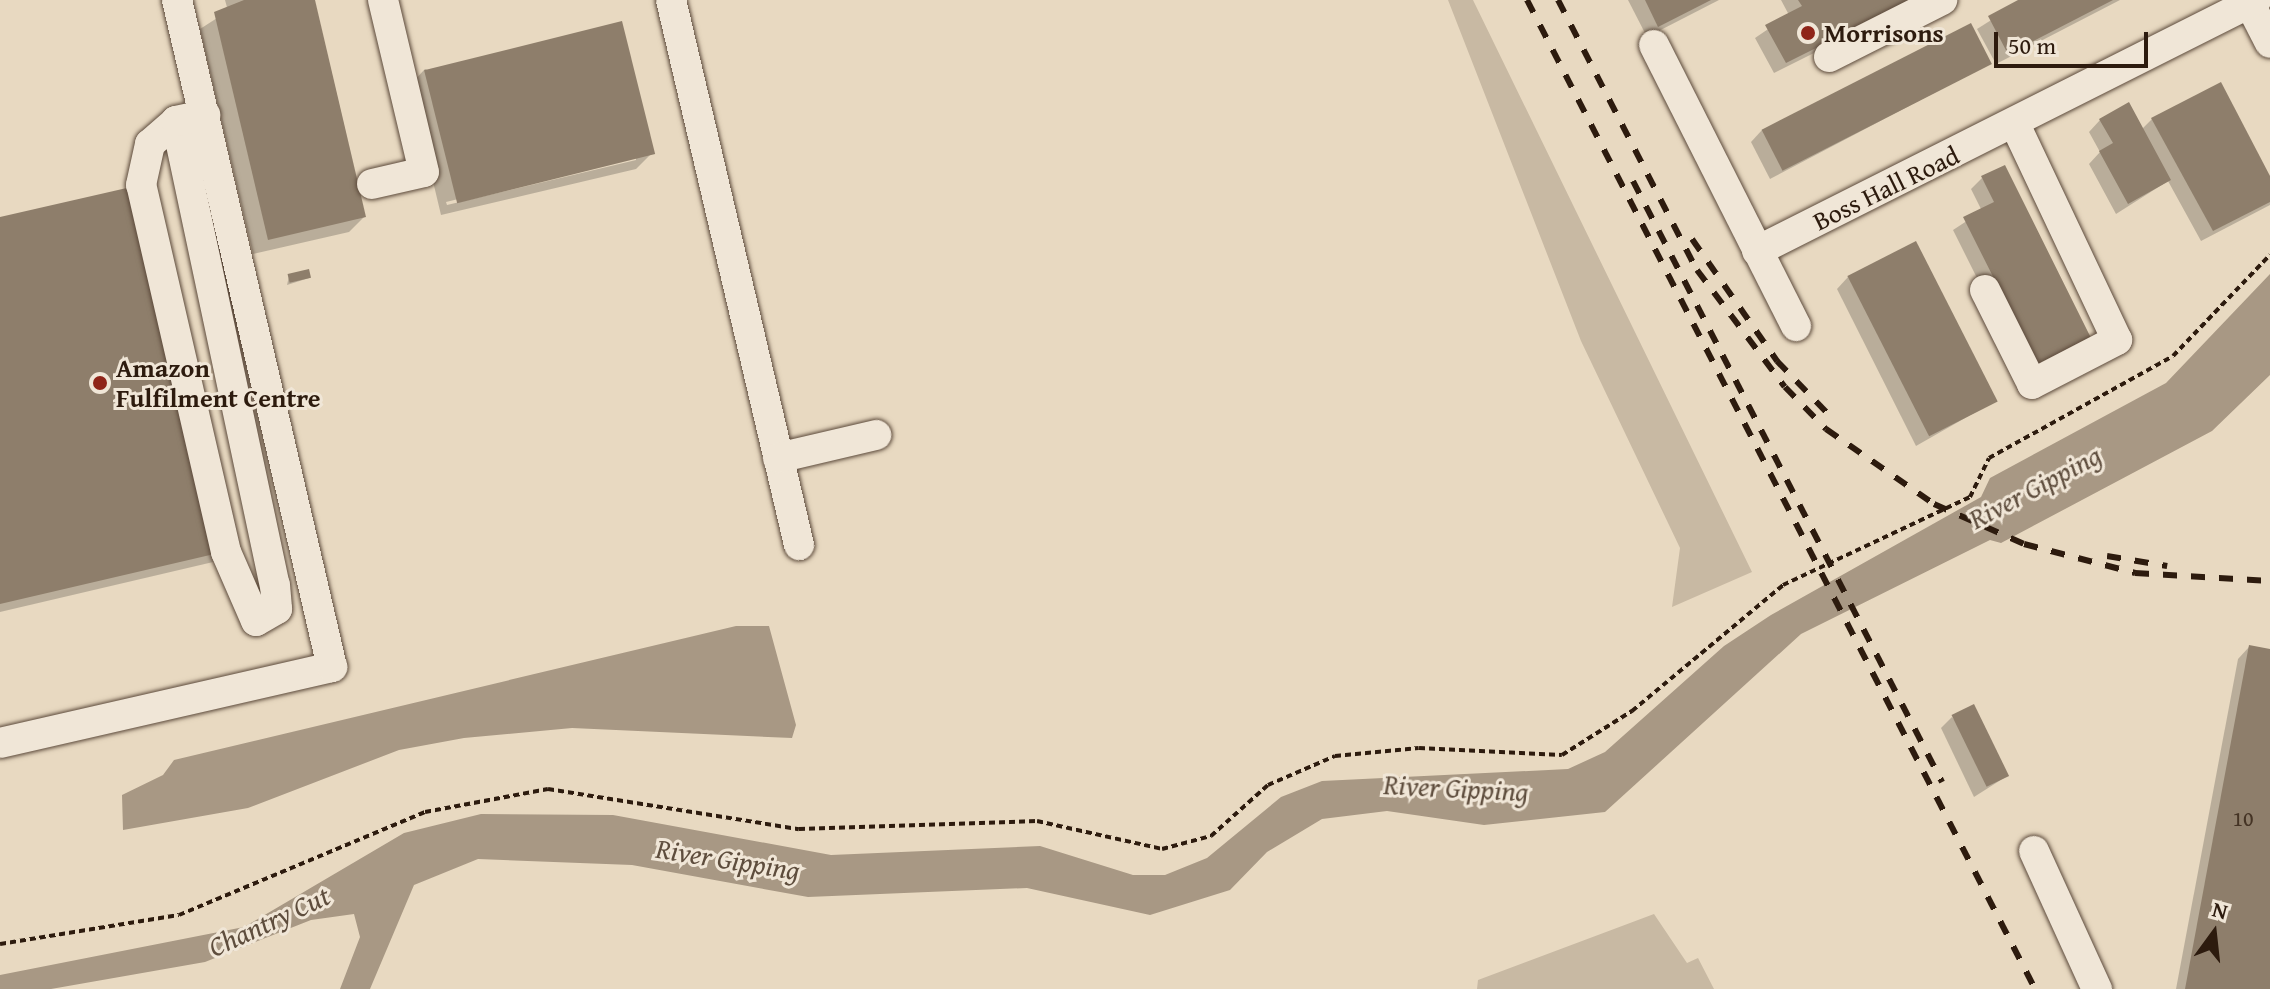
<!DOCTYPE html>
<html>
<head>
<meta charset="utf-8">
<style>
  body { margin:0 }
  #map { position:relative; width:2270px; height:989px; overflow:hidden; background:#e8d9c1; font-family:"Gentium Book Plus",serif }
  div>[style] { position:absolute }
  .green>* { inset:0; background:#c8b9a3 }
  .water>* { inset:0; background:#a89884 }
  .shadow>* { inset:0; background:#0003 }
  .building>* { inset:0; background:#8e7e6b; transform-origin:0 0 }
  .path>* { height:4px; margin-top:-2px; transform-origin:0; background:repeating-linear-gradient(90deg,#2d1b0e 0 6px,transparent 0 10px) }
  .roads { filter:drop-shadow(0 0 2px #5c4a3b) drop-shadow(0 0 2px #5c4a3b) }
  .minor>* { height:30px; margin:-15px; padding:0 15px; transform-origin:15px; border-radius:15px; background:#f0e6d7 }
  .rail>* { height:6px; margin-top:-3px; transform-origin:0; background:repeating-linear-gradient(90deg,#2d1b0e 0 14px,transparent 0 28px) }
  .dots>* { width:22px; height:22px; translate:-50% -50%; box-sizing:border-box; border:4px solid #f0e6d7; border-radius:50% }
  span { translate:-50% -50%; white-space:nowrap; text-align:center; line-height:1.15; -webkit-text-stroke:6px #f0e6d7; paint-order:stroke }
  .number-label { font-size:22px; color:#453425 }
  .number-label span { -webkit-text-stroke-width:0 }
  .poi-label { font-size:26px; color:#2d1b0e; font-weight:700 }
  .left { translate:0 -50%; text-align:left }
  .street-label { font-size:26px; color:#2d1b0e }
  .water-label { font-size:28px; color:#5e4d3d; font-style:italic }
  .north { position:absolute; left:2174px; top:893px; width:80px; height:80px; -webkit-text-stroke:6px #f0e6d7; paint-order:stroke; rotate:15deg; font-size:22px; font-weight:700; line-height:32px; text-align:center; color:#2d1b0e }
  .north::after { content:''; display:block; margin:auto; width:28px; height:36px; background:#2d1b0e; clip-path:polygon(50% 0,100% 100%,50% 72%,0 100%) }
  .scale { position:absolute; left:1994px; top:32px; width:154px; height:36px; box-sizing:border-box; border:4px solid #2d1b0e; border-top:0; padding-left:10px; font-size:24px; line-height:28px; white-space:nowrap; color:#2d1b0e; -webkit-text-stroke:6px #f0e6d7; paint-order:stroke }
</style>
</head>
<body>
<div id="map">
  <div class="green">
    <div style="clip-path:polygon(1448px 0,1473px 0,1752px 572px,1672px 607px,1680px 548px,1581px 341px)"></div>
    <div style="clip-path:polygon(1654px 914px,1687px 963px,1698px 958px,1714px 989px,1477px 989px,1478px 980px)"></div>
  </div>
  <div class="water">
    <div style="clip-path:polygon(2270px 274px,2270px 375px,2212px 431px,2001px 543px,1990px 540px,1801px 634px,1605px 812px,1484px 825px,1387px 811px,1322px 819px,1267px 852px,1230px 890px,1150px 915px,1027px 888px,808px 897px,632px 865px,478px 859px,414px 885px,370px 989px,340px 989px,360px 937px,354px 914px,311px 920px,205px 962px,51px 989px,0 989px,0 975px,244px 927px,404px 833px,481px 814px,613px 815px,831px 855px,1040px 846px,1133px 875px,1165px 875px,1207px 858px,1281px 797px,1322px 781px,1568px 769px,1605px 752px,1724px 646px,1771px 615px,1981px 497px,1990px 478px,2166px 383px)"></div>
    <div style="clip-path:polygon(736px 626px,769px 626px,796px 725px,792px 738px,572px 728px,464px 738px,399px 750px,248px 808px,123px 830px,122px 795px,163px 775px,174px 760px)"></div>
  </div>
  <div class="shadow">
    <div style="clip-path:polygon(225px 0,312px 0,364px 217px,349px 232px,253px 254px,200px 29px,228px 11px)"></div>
    <div style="clip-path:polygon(1628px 0,1719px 0,1647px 37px)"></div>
    <div style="clip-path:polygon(1781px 0,1920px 0,1774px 73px,1755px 38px,1789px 15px)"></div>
    <div style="clip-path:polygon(2023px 0,2120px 0,1996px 64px,1977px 29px)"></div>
    <div style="clip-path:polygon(1989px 64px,1770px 179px,1751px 142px,1762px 130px)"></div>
    <div style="clip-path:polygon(evenodd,425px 69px,651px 154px,636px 169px,441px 215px,410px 85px,425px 69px,636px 156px,636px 160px,447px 205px,446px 202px,636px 156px)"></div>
    <div style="clip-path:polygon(2152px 119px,2270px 180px,2270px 205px,2201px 241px,2168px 181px,2116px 214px,2089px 164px,2100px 152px,2089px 132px,2100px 120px,2142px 129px)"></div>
    <div style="clip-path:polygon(1982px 178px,2088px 337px,2025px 374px,1953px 230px,1982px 211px,1971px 189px)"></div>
    <div style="clip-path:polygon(0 219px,226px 559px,0 612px)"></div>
    <div style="clip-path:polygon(289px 276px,309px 278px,287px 285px)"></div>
    <div style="clip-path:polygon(1848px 277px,1995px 401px,1916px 446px,1837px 289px)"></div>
    <div style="clip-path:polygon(2249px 647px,2270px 651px,2270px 989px,2176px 989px,2238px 659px)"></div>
    <div style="clip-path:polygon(1952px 717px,2007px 776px,1974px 797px,1941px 728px)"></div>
  </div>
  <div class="building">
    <div style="clip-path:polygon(244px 0,315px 0,366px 217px,268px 240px,214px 12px)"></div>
    <div style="clip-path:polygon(1645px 0,1711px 0,1658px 27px)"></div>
    <div style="clip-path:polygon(1798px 0,1912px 0,1786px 63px,1765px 25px,1802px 6px)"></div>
    <div style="clip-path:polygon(2018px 0,2113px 0,2008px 54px,1988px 16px)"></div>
    <div style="left:622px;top:21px;width:137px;height:204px;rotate:76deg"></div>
    <div style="left:1971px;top:23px;width:46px;height:235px;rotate:63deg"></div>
    <div style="clip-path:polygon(2221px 82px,2270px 176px,2270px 202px,2213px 231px,2151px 118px)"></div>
    <div style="clip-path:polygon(2129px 102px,2171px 180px,2128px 204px,2099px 151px,2113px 143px,2099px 119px)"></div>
    <div style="clip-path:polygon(2005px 165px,2091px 338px,2037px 364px,1963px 217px,1994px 202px,1981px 176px)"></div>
    <div style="clip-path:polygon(153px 182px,240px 548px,0 604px,0 217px)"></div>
    <div style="left:1916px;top:241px;width:180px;height:77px;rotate:63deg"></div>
    <div style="left:309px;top:269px;width:9px;height:22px;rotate:77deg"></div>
    <div style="clip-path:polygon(2249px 645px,2270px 649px,2270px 989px,2185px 989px)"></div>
    <div style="left:1974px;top:704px;width:80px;height:25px;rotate:64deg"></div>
  </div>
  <div class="path">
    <div style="left:0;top:944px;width:181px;rotate:-9.2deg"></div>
    <div style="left:179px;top:915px;width:267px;rotate:-22.7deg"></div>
    <div style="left:425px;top:812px;width:125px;rotate:-10.6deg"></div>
    <div style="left:548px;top:789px;width:254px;rotate:9.1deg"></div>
    <div style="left:799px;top:829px;width:238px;rotate:-1.9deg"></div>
    <div style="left:1037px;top:821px;width:128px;rotate:12.6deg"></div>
    <div style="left:1162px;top:849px;width:51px;rotate:-14.9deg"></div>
    <div style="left:1211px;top:836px;width:76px;rotate:-41.8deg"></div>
    <div style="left:1268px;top:785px;width:73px;rotate:-23.4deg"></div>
    <div style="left:1335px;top:756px;width:84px;rotate:-5.4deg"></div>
    <div style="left:1419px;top:748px;width:143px;rotate:2.8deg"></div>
    <div style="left:1562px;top:755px;width:83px;rotate:-32.2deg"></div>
    <div style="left:1632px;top:711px;width:197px;rotate:-39.8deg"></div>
    <div style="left:1783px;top:585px;width:207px;rotate:-25.2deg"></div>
    <div style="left:1970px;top:497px;width:43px;rotate:-64deg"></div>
    <div style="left:1989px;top:458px;width:210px;rotate:-29deg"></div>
    <div style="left:2173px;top:356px;width:140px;rotate:-46.2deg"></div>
  </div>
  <div class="roads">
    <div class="minor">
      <div style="left:671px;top:0;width:560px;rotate:76.78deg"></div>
      <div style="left:2248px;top:0;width:48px;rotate:62.9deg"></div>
      <div style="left:1654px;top:45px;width:315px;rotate:63.2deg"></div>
      <div style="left:1829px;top:57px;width:127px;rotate:-26.8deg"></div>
      <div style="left:176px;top:121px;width:474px;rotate:78deg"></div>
      <div style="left:275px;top:585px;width:24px;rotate:85deg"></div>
      <div style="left:277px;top:609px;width:24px;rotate:150deg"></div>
      <div style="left:256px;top:621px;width:75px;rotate:-113.5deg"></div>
      <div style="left:226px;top:552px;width:377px;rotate:-103deg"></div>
      <div style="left:141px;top:185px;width:42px;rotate:-77.6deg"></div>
      <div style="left:150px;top:144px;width:35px;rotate:-41deg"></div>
      <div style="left:176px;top:121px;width:30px;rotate:-12deg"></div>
      <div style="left:372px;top:184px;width:53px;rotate:-13deg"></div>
      <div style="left:424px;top:172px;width:177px;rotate:-103.4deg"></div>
      <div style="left:1757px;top:251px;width:559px;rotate:-26.7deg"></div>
      <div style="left:1985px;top:290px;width:105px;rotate:63.4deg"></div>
      <div style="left:2032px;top:384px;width:96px;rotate:-27.4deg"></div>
      <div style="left:2117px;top:340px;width:239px;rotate:-115.3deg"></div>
      <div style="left:778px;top:458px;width:101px;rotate:-13.2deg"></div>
      <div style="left:0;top:743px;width:341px;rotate:-12.9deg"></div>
      <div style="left:332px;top:667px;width:685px;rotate:-103.08deg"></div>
      <div style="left:2034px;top:851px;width:152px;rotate:65.5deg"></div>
    </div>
  </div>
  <div class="rail">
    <div style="left:1527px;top:0;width:1112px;rotate:62.81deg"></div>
    <div style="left:1558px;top:0;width:304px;rotate:62.8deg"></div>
    <div style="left:1697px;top:270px;width:146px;rotate:53.1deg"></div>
    <div style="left:1785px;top:387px;width:59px;rotate:45.7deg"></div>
    <div style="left:1826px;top:429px;width:131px;rotate:34.8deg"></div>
    <div style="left:1934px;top:504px;width:98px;rotate:24deg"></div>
    <div style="left:2024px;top:544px;width:115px;rotate:14.6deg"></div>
    <div style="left:2135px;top:573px;width:135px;rotate:3.4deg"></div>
    <div style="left:1633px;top:181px;width:676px;rotate:62.79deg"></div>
    <div style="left:1692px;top:239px;width:149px;rotate:55.1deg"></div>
    <div style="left:1777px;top:361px;width:82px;rotate:46deg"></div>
    <div style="left:2107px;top:556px;width:61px;rotate:9.5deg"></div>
  </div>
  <div class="dots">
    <div style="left:1808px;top:33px;background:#8f2418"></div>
    <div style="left:100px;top:383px;background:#8f2418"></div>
  </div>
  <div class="number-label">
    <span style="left:2243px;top:819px">10</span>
  </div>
  <div class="poi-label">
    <span class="left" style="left:1824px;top:33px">Morrisons</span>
    <span class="left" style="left:116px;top:383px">Amazon<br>Fulfilment Centre</span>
  </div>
  <div class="street-label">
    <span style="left:1886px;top:188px;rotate:-26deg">Boss Hall Road</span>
  </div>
  <div class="water-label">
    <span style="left:2035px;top:487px;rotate:-28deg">River Gipping</span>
    <span style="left:1456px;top:788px;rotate:3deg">River Gipping</span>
    <span style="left:728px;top:859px;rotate:9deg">River Gipping</span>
    <span style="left:269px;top:921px;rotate:-25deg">Chantry Cut</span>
  </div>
  <div class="north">N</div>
  <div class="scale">50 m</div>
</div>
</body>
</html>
